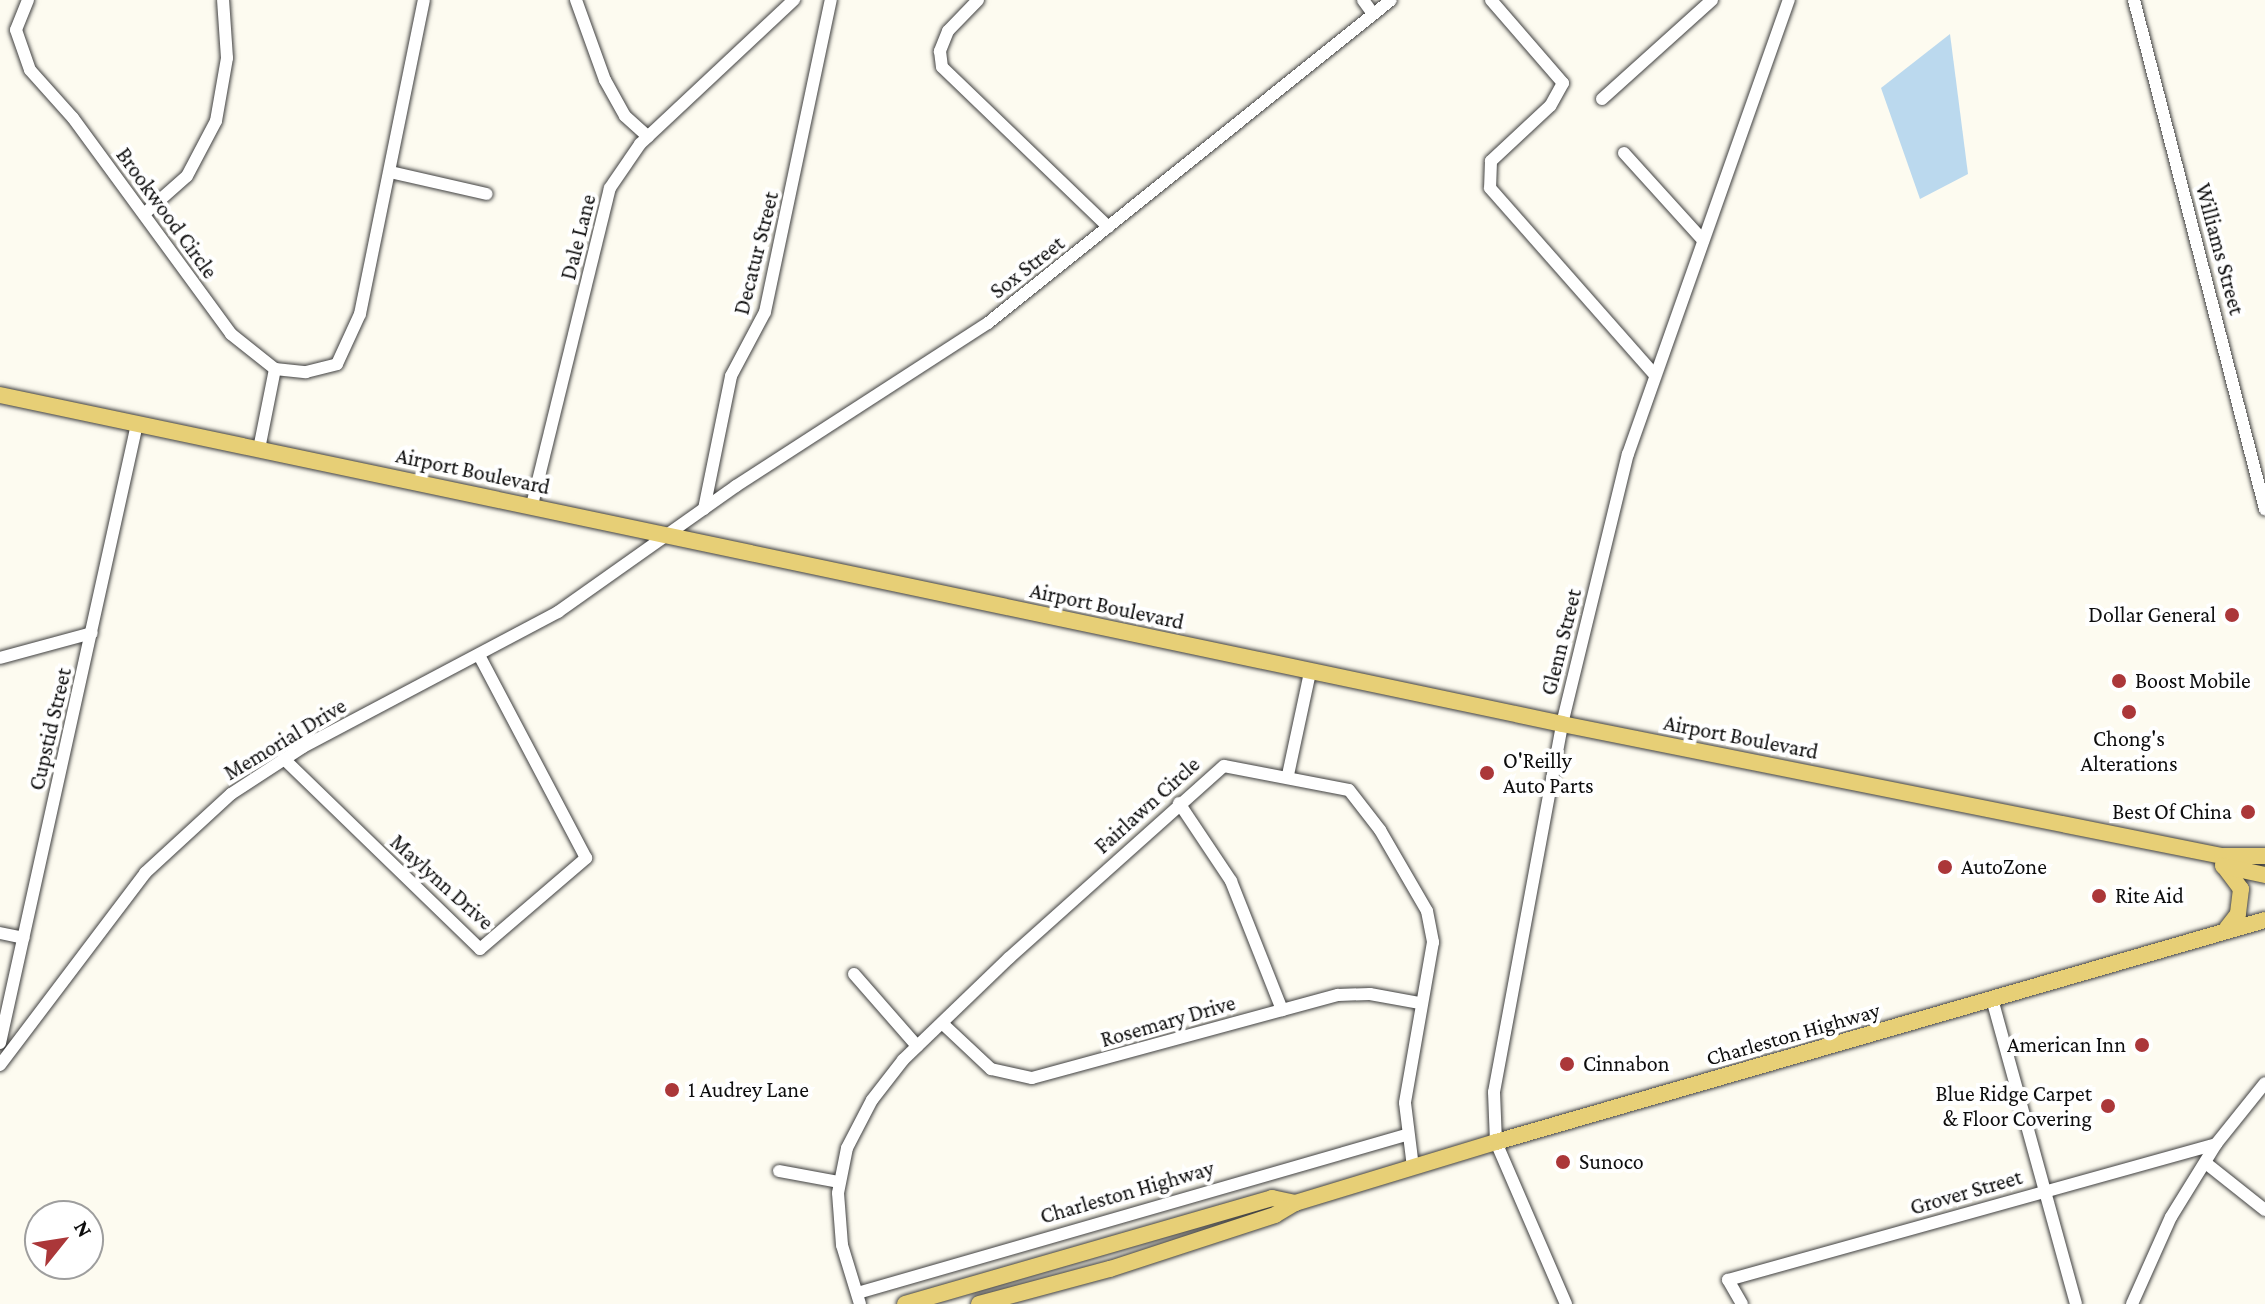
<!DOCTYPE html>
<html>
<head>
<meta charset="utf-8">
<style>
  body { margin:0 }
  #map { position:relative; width:2265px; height:1304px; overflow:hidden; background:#fdfbf0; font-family:"Crimson Pro",serif }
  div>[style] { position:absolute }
  .water>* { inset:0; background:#bbd9ee }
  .roads { filter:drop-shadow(0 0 2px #404040) drop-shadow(0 0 2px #404040) }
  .minor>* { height:12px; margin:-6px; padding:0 6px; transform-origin:6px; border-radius:6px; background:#fff }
  .major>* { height:16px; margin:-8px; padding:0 8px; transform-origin:8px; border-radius:8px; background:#e7cf76 }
  .dots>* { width:22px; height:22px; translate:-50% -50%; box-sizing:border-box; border:4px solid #fff; border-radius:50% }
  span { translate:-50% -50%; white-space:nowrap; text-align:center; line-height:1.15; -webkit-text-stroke:8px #fff; paint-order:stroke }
  .street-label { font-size:22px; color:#0d0d0d }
  .poi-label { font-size:22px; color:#0d0d0d }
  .right { translate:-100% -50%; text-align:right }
  .left { translate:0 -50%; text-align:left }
  .north { position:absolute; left:24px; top:1200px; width:80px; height:80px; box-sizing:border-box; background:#fff; border:2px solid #9e9e9e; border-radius:50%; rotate:60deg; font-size:22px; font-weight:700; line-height:32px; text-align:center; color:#0d0d0d }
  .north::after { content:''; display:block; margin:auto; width:28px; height:36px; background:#ab3739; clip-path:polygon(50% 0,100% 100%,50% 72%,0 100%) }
</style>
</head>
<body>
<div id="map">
  <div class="water">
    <div style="clip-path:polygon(1950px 34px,1968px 174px,1920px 199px,1881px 88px)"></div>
  </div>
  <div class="roads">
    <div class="minor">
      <div style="left:28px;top:0;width:32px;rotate:112deg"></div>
      <div style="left:16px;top:30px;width:42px;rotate:70.7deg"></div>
      <div style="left:30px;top:70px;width:64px;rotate:48.1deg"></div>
      <div style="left:73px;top:118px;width:268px;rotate:53.8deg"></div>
      <div style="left:231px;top:334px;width:56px;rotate:38.5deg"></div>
      <div style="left:275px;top:369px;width:31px;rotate:6deg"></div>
      <div style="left:306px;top:372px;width:32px;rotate:-14deg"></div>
      <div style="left:337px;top:364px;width:55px;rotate:-65.3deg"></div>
      <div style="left:360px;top:314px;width:320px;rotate:-78.5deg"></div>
      <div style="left:576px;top:0;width:85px;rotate:70.1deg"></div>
      <div style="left:605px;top:80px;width:41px;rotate:60.9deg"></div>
      <div style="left:625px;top:116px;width:31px;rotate:42deg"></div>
      <div style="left:978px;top:0;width:43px;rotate:134.1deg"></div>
      <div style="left:948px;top:31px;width:22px;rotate:112deg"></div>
      <div style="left:940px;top:51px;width:16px;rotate:83deg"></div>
      <div style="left:942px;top:67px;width:231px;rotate:43.9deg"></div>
      <div style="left:1363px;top:0;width:17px;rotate:54deg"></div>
      <div style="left:1491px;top:0;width:110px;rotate:49.1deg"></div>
      <div style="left:1563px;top:83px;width:26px;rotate:119deg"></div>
      <div style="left:1550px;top:106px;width:81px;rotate:137deg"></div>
      <div style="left:1491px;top:161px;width:27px;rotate:92deg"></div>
      <div style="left:1490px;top:188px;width:248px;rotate:48.6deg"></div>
      <div style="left:2134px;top:0;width:526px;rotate:75.57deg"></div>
      <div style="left:1602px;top:99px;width:148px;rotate:-42deg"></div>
      <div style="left:1624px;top:153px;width:118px;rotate:47.8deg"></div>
      <div style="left:390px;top:172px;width:99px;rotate:12.8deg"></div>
      <div style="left:144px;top:214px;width:57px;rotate:-41.5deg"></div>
      <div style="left:187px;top:176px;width:62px;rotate:-62.2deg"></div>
      <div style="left:216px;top:121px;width:64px;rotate:-80.1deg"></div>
      <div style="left:227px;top:58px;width:58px;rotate:-93.9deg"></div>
      <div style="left:259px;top:449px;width:82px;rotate:-78.7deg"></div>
      <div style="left:532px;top:505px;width:326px;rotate:-76.2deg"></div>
      <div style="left:610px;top:188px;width:53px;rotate:-55.7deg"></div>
      <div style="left:640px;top:144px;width:211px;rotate:-43.1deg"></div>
      <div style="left:704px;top:509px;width:136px;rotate:-78.5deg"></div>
      <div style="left:731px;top:376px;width:72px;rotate:-62deg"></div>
      <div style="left:765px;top:312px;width:319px;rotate:-78.1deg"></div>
      <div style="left:0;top:658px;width:95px;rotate:-15.2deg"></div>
      <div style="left:284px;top:759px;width:273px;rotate:44.1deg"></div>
      <div style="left:480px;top:949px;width:140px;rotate:-40.6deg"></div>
      <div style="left:586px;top:858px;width:229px;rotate:-117.8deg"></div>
      <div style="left:1288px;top:775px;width:105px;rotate:-77.9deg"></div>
      <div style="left:1179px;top:803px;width:94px;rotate:56.3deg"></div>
      <div style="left:1231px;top:881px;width:139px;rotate:68.4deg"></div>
      <div style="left:0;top:933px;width:24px;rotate:12deg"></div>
      <div style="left:854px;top:974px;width:96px;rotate:48.8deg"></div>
      <div style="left:1992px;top:999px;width:316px;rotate:74.6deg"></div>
      <div style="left:943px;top:1024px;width:66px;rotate:43.2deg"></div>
      <div style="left:991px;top:1069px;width:42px;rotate:12.4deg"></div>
      <div style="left:1032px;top:1078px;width:317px;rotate:-15.2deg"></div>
      <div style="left:1338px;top:995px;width:32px;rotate:-2deg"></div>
      <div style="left:1370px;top:994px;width:51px;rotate:10.2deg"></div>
      <div style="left:0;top:1043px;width:634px;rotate:-77.52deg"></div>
      <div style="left:0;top:1065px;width:241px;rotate:-52.9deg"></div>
      <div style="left:145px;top:873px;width:117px;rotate:-42.6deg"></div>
      <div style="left:231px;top:794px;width:86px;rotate:-33.1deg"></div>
      <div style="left:303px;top:747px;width:289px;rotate:-27.9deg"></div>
      <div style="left:558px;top:612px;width:218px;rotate:-35.3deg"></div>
      <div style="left:736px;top:486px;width:300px;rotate:-32.9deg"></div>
      <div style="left:988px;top:323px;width:516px;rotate:-38.71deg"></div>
      <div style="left:2207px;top:1164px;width:74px;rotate:38.4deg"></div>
      <div style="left:779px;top:1171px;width:61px;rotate:10.4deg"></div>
      <div style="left:861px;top:1292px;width:567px;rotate:-16.07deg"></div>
      <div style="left:860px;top:1304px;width:62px;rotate:-107deg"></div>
      <div style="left:842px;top:1245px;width:52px;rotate:-94.4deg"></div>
      <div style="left:838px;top:1193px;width:46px;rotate:-78.7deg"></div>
      <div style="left:847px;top:1148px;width:54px;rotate:-62.5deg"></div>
      <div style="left:872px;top:1100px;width:51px;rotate:-52.2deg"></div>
      <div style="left:903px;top:1060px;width:147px;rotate:-43.9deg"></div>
      <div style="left:1009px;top:958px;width:288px;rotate:-41.8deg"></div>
      <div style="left:1224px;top:766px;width:127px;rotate:10.9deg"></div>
      <div style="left:1349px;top:790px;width:51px;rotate:52.2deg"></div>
      <div style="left:1380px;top:830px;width:94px;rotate:59.9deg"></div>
      <div style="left:1427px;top:911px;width:32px;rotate:79deg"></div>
      <div style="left:1433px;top:942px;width:163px;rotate:99.9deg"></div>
      <div style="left:1405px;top:1103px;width:64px;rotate:82.9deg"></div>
      <div style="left:1566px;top:1304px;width:176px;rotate:-113.4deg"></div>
      <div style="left:1496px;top:1142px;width:50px;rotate:-92.3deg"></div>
      <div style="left:1494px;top:1092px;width:374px;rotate:-79.5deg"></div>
      <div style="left:1562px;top:724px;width:278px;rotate:-76.3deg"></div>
      <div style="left:1628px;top:454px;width:482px;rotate:-70.5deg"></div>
      <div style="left:1742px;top:1304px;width:28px;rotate:-120deg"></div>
      <div style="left:1728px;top:1280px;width:507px;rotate:-15.57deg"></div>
      <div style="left:2132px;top:1304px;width:95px;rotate:-65.9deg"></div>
      <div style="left:2171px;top:1217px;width:86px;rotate:-58.3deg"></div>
      <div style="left:2216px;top:1144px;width:78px;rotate:-51.2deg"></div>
    </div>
    <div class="major">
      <div style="left:0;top:395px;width:1596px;rotate:11.89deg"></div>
      <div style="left:1562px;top:724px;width:673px;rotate:11.31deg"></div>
      <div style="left:2222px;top:856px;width:43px"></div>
      <div style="left:2223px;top:865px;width:30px;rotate:53deg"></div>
      <div style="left:2241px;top:889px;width:25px;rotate:97deg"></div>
      <div style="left:2238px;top:914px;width:18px;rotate:128deg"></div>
      <div style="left:2223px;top:866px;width:43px;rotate:12.1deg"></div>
      <div style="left:905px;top:1304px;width:382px;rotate:-16.1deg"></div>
      <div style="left:1272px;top:1198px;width:24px;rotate:12deg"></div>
      <div style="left:979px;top:1304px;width:136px;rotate:-15deg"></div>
      <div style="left:1110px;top:1269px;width:174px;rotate:-18.1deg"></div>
      <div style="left:1275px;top:1215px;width:23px;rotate:-31deg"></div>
      <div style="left:1295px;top:1203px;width:210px;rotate:-16.9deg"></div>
      <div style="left:1496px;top:1142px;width:800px;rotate:-16.1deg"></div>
    </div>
  </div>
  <div class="dots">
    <div style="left:2232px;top:615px;background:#ab3739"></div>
    <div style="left:2119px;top:681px;background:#ab3739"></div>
    <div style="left:2129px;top:712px;background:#ab3739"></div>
    <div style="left:1487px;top:773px;background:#ab3739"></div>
    <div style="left:2248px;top:812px;background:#ab3739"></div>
    <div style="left:1945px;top:867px;background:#ab3739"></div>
    <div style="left:2099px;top:896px;background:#ab3739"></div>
    <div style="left:2142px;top:1045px;background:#ab3739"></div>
    <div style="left:1567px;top:1064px;background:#ab3739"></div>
    <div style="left:672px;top:1090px;background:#ab3739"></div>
    <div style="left:2108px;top:1106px;background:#ab3739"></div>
    <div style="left:1563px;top:1162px;background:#ab3739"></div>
  </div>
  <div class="street-label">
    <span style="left:167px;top:213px;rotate:54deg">Brookwood Circle</span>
    <span style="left:578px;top:237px;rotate:-76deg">Dale Lane</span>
    <span style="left:2220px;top:249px;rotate:75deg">Williams Street</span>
    <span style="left:756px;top:253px;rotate:-76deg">Decatur Street</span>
    <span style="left:1027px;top:267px;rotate:-38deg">Sox Street</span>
    <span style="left:473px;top:471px;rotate:12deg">Airport Boulevard</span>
    <span style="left:1107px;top:606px;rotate:12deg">Airport Boulevard</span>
    <span style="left:1561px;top:642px;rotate:-76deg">Glenn Street</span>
    <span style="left:50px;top:729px;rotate:-77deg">Cupstid Street</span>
    <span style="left:1741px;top:737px;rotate:11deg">Airport Boulevard</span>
    <span style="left:285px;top:739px;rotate:-31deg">Memorial Drive</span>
    <span style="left:1147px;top:805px;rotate:-42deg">Fairlawn Circle</span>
    <span style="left:442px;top:882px;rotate:42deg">Maylynn Drive</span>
    <span style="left:1168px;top:1021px;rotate:-16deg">Rosemary Drive</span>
    <span style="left:1793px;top:1034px;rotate:-16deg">Charleston Highway</span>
    <span style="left:1127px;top:1192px;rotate:-16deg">Charleston Highway</span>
    <span style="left:1966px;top:1192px;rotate:-16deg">Grover Street</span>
  </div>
  <div class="poi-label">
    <span class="right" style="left:2216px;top:615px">Dollar General</span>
    <span class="left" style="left:2135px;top:681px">Boost Mobile</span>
    <span style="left:2129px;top:751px">Chong's<br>Alterations</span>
    <span class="left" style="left:1503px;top:773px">O'Reilly<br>Auto Parts</span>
    <span class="right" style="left:2232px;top:812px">Best Of China</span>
    <span class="left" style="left:1961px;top:867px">AutoZone</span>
    <span class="left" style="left:2115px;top:896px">Rite Aid</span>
    <span class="right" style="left:2126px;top:1045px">American Inn</span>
    <span class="left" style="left:1583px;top:1064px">Cinnabon</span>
    <span class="left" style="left:688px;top:1090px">1 Audrey Lane</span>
    <span class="right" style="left:2092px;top:1106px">Blue Ridge Carpet<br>&amp; Floor Covering</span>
    <span class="left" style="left:1579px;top:1162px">Sunoco</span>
  </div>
  <div class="north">N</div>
</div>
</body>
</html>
